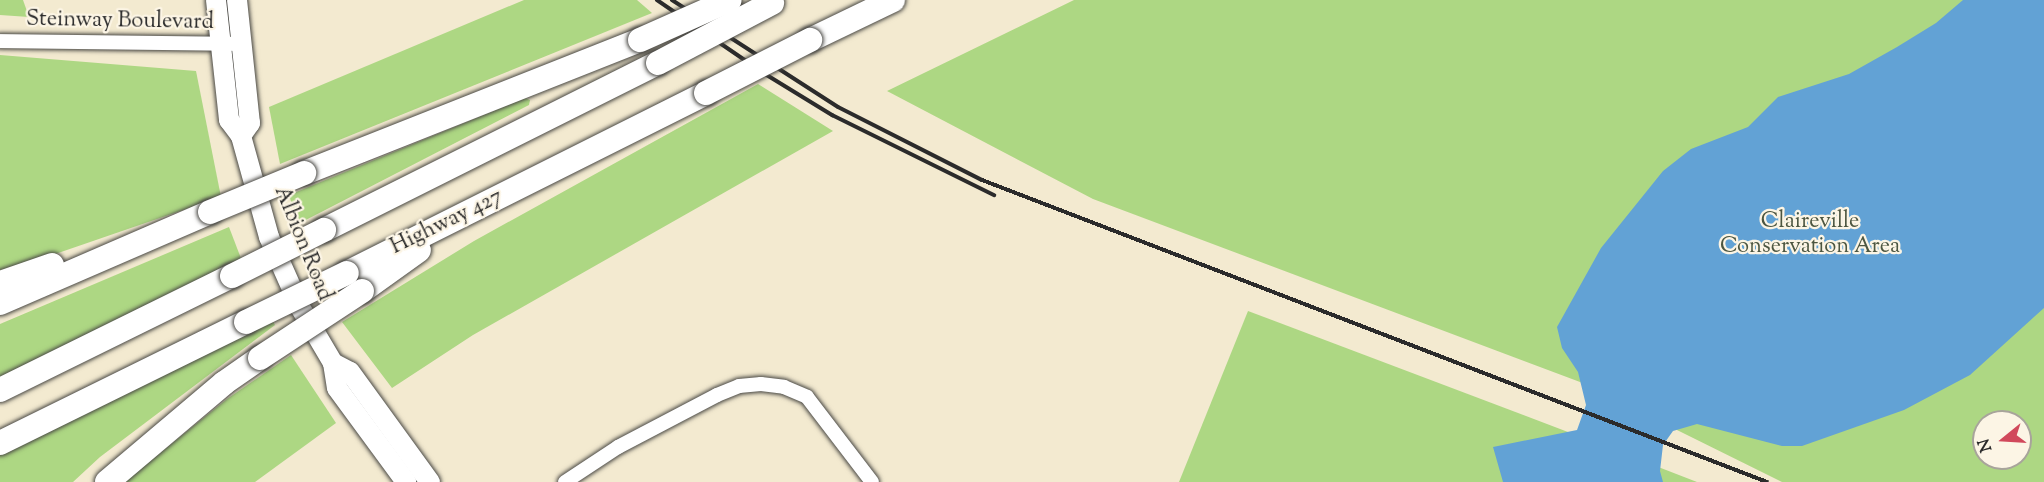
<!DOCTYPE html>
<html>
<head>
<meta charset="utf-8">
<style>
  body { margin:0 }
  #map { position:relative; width:2044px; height:482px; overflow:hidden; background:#f3ead0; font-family:"Sorts Mill Goudy",serif }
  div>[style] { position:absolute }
  .green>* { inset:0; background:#add783 }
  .water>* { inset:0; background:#62a2d5 }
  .roads { filter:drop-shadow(0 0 2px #494844) drop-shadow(0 0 2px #494844) }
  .street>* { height:14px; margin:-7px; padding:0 7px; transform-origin:7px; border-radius:7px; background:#fff }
  .secondary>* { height:20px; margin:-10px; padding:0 10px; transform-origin:10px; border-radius:10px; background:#fff }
  .highway>* { height:24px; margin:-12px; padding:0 12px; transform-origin:12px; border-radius:12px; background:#fff }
  .rail>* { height:4px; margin:-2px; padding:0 2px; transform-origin:2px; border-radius:2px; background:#2b2b2b }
  .bridges { filter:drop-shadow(0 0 2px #494844) drop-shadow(0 0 2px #494844) }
  .highway-bridge>* { height:24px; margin:-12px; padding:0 12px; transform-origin:12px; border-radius:12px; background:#fff }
  span { translate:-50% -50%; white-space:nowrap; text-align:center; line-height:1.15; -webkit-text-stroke:4.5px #fcf5e5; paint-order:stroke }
  .street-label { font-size:22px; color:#2b2b2b }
  .park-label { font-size:22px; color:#4c5641 }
  .north { position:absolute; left:1972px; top:410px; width:60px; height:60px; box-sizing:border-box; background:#fcf5e5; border:2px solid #a8a49b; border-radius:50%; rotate:252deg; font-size:16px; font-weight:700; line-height:24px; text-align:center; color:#2b2b2b }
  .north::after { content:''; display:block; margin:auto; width:21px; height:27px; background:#d1495b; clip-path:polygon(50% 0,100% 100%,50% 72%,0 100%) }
</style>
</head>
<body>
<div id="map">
  <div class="green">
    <div style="clip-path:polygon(0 0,23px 0,29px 17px,0 15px)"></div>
    <div style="clip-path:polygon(524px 0,637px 0,652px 13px,280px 164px,269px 107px)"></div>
    <div style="clip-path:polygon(evenodd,1074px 0,2044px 0,2044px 482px,1782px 482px,1580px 382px,1093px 199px,887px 91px,1074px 0,1984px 422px,2020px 422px,2020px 458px,1984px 458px,1984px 422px)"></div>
    <div style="clip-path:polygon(0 55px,196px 71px,221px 197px,0 273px)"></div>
    <div style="clip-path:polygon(758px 84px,833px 131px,473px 335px,392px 388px,342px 322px,474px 241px)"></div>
    <div style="clip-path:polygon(525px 98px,530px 100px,529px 105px,298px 224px,289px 195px)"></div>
    <div style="clip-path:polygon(229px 227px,242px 261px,0 381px,0 324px)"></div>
    <div style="clip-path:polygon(1248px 311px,1568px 432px,1697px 482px,1179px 482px)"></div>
    <div style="clip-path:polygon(270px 317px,275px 325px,100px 457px,73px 482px,0 482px,0 451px)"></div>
    <div style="clip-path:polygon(291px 355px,336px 423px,255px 482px,124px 482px,227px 399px)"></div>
  </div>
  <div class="water">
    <div style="clip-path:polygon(1963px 0,2044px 0,2044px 308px,1970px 375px,1904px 410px,1802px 446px,1782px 446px,1697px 424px,1673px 431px,1663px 445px,1660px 471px,1663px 482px,1503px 482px,1493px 447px,1577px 430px,1586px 405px,1578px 372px,1562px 348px,1557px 327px,1601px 248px,1663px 171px,1691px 149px,1748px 127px,1778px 97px,1849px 74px,1897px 47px,1936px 23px)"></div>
  </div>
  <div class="roads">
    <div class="street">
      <div style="left:0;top:41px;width:240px;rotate:0.7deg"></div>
      <div style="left:565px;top:482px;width:64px;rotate:-33.4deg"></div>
      <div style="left:618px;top:447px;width:112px;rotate:-27.7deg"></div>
      <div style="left:717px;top:395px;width:24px;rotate:-22deg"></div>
      <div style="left:739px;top:386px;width:22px;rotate:-5deg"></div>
      <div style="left:761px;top:384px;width:23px;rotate:7deg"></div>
      <div style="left:784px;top:387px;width:25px;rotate:23deg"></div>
      <div style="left:807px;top:397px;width:107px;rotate:52.6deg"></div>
    </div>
    <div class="secondary">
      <div style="left:216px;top:0;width:121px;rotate:83.8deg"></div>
      <div style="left:229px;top:120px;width:20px;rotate:53deg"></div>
      <div style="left:241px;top:136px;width:105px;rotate:74.5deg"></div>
      <div style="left:269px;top:237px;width:77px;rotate:66.1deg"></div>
      <div style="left:300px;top:307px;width:65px;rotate:59.5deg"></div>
      <div style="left:333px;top:363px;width:25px;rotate:81deg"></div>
      <div style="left:337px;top:388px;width:117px;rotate:53.7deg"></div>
      <div style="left:237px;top:0;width:124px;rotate:84deg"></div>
      <div style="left:250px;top:123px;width:16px;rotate:125deg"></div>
      <div style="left:333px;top:363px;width:19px;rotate:28deg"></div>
      <div style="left:350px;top:372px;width:136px;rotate:54deg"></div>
    </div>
    <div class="highway">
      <div style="left:810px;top:40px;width:92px;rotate:-25.7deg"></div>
      <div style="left:304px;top:173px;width:361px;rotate:-21.6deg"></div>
      <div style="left:324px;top:230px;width:373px;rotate:-26.6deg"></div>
      <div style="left:347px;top:273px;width:402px;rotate:-26.6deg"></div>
      <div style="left:0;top:283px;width:55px;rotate:-19.1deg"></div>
      <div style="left:362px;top:291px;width:70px;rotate:-35.7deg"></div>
      <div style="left:0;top:303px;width:229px;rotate:-23.4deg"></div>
      <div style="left:0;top:390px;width:258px;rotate:-26.2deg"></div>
      <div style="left:0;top:443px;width:274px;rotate:-26.2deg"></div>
      <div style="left:107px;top:482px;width:153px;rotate:-40.2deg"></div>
      <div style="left:224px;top:383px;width:44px;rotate:-34.8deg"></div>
    </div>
  </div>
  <div class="rail">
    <div style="left:657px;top:0;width:131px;rotate:34.4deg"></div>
    <div style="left:765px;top:74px;width:79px;rotate:31.5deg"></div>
    <div style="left:832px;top:115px;width:181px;rotate:26.3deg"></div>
    <div style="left:672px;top:0;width:197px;rotate:32.8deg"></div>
    <div style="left:838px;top:107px;width:161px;rotate:26.9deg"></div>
    <div style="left:982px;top:180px;width:841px;rotate:21.04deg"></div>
  </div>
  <div class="bridges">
    <div class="highway-bridge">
      <div style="left:640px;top:40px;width:98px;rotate:-24deg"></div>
      <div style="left:658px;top:63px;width:129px;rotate:-27.8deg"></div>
      <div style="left:706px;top:93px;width:117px;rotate:-27deg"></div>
      <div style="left:210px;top:212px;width:102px;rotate:-22.5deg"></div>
      <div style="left:232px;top:276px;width:103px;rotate:-26.6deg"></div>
      <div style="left:246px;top:322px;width:112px;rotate:-25.9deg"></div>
      <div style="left:260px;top:358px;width:122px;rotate:-33.3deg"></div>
    </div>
  </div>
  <div class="street-label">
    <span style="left:120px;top:22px;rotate:1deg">Steinway Boulevard</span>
    <span style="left:447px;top:223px;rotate:-26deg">Highway 427</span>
    <span style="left:302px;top:244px;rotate:68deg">Albion Road</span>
  </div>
  <div class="park-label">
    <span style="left:1810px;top:235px">Claireville<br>Conservation Area</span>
  </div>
  <div class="north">N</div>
</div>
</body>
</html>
